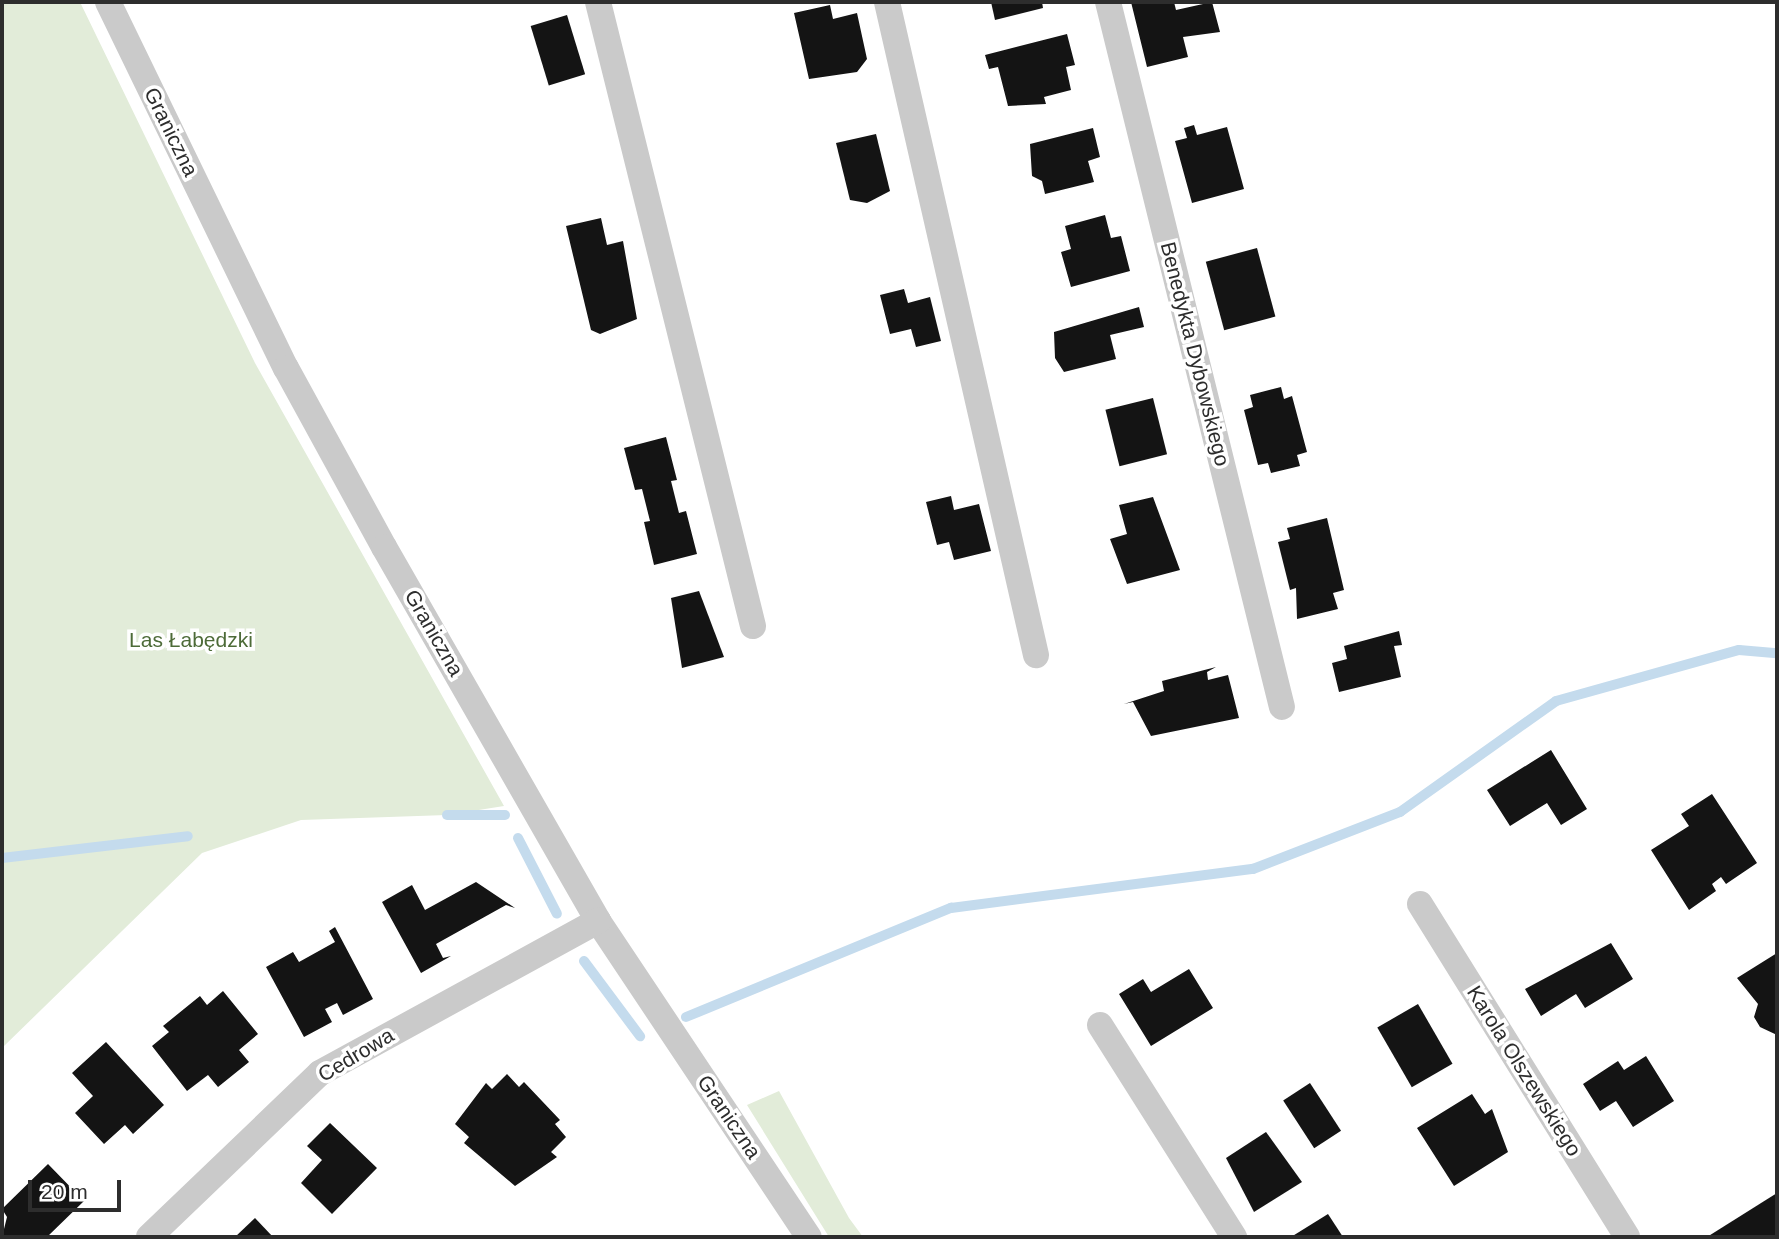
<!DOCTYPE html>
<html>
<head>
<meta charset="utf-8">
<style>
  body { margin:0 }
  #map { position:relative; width:1779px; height:1239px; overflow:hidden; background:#fff; font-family:Helvetica,sans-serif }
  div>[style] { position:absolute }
  .green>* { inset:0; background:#e2ecd9 }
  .stream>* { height:10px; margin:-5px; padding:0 5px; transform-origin:5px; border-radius:5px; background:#c4dbed }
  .building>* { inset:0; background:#141414; transform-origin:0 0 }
  .minor>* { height:26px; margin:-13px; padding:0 13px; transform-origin:13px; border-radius:13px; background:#cacaca }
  span { translate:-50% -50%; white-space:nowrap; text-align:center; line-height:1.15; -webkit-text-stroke:7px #fff; paint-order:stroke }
  .street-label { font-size:21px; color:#2d2d2d }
  .park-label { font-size:21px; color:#4d6b38 }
  .frame { position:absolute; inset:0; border:4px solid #2d2d2d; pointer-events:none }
  .scale { position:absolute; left:28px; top:1180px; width:93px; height:32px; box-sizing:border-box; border:4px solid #2d2d2d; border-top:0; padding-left:9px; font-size:21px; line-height:24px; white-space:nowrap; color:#2d2d2d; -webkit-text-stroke:5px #fff; paint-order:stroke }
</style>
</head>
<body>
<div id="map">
  <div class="green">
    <div style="clip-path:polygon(2px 2px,80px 2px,255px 363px,504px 806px,447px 815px,301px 820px,202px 853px,2px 1048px)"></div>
    <div style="clip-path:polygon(779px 1091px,849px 1218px,863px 1237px,829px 1237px,747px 1105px)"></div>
  </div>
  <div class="stream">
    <div style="left:447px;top:815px;width:58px"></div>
    <div style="left:518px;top:838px;width:85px;rotate:62.8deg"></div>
    <div style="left:2px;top:858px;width:187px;rotate:-6.7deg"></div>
    <div style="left:584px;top:961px;width:94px;rotate:53.3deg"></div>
    <div style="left:686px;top:1017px;width:287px;rotate:-22.4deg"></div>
    <div style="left:951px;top:908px;width:305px;rotate:-7.4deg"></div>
    <div style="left:1253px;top:869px;width:158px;rotate:-21.2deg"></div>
    <div style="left:1400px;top:812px;width:191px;rotate:-35.4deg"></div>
    <div style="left:1556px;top:701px;width:190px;rotate:-15.6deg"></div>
    <div style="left:1739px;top:650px;width:38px;rotate:5deg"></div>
  </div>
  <div class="building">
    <div style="clip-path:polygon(991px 2px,1042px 2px,1043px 8px,995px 20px)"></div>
    <div style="clip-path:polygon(1131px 2px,1174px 2px,1176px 10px,1212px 2px,1220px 32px,1183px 37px,1188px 57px,1147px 67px)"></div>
    <div style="clip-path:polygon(830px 5px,833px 19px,857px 13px,867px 59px,857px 72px,809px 79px,794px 13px)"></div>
    <div style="left:567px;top:15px;width:62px;height:38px;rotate:73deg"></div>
    <div style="clip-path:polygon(1067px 34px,1075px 65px,1066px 67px,1071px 90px,1044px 97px,1046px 104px,1008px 106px,998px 67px,989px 69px,985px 55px)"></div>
    <div style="clip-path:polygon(1194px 125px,1197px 135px,1227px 127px,1244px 189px,1192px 203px,1175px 141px,1187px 138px,1184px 128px)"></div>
    <div style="clip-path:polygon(1093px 128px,1100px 157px,1088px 161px,1094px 182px,1045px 194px,1042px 181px,1032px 176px,1030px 144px)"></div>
    <div style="clip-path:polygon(876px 134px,890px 191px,867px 203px,850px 200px,836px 143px)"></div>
    <div style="clip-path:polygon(1105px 215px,1111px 238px,1121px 236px,1130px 271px,1071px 287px,1061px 252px,1071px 249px,1065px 226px)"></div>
    <div style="clip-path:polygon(601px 218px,607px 245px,623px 241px,637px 319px,600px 334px,591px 330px,566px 226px)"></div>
    <div style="left:1257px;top:248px;width:71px;height:53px;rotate:75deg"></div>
    <div style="clip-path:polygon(904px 289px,908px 303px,930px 297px,941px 341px,916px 347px,911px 329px,890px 334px,880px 295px)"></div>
    <div style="clip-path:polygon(1139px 307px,1144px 327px,1110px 335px,1116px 359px,1064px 372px,1055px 358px,1054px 332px)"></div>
    <div style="clip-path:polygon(1281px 387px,1284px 399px,1292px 396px,1307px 452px,1297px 455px,1300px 466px,1271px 473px,1268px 463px,1258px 465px,1244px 410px,1253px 407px,1250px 395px)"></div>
    <div style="left:1153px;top:398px;width:58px;height:49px;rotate:76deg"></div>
    <div style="clip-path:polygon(666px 437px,677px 480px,671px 481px,679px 513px,686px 511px,697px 554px,654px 565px,644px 522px,650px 521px,642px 489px,635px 490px,624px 448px)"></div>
    <div style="clip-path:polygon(951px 496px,954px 510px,979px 504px,991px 551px,954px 560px,949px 542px,937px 545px,926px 502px)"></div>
    <div style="clip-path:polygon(1153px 497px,1180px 570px,1127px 584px,1110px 539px,1127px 534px,1119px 505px)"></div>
    <div style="clip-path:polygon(1327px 518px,1344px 590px,1333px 593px,1338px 609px,1297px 619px,1296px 588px,1290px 590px,1278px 542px,1290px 539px,1287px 528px)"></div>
    <div style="clip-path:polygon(699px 591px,724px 657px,682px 668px,671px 598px)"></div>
    <div style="clip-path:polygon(1399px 631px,1402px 645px,1394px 646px,1401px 677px,1339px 692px,1332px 663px,1347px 659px,1344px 646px)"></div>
    <div style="clip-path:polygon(1216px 667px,1207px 672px,1208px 680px,1228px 675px,1239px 718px,1151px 736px,1133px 702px,1124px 704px,1164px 691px,1162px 681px)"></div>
    <div style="clip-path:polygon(1551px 750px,1587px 809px,1561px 825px,1547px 803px,1510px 826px,1487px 790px)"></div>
    <div style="clip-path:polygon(1712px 794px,1757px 863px,1726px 884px,1721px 877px,1712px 884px,1716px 891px,1689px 910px,1651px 850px,1689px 826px,1681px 814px)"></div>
    <div style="clip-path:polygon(476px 882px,515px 908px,506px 905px,436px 944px,443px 958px,451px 956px,421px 973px,382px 902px,412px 885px,425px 910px)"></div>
    <div style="clip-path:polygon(335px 927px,373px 999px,343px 1015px,337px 1003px,325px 1009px,332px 1022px,304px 1037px,266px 967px,293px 952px,299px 962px,335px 942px,329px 931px)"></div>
    <div style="clip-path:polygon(1611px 943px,1633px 979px,1585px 1008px,1576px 994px,1541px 1016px,1525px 989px)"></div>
    <div style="clip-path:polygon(1777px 953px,1777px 1035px,1760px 1027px,1754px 1017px,1758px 1004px,1737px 978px)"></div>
    <div style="clip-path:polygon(1189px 969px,1213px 1008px,1151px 1046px,1119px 994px,1143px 979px,1151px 992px)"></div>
    <div style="clip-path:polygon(223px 991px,258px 1034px,239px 1050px,249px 1062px,218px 1087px,208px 1075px,187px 1091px,152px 1046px,169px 1032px,163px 1026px,200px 996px,207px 1005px)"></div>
    <div style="left:1418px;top:1004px;width:69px;height:47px;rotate:60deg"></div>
    <div style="clip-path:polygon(106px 1042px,164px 1105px,133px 1134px,125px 1125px,104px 1144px,75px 1113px,93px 1096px,72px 1073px)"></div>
    <div style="clip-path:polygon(1646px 1056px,1674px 1101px,1633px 1127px,1616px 1101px,1600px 1111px,1583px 1084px,1618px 1061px,1624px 1070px)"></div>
    <div style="clip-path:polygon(507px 1074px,519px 1087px,524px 1082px,560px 1120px,555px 1124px,566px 1137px,551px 1152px,557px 1157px,515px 1186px,464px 1143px,469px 1137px,455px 1124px,486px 1083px,492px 1089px)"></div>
    <div style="left:1310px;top:1083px;width:57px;height:32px;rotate:57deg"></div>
    <div style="clip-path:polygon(1472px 1094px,1485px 1114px,1492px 1109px,1508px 1152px,1454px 1186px,1417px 1128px)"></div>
    <div style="clip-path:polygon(330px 1123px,377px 1168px,332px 1214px,301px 1183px,322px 1160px,307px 1146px)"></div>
    <div style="clip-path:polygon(1266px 1132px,1302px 1182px,1254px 1212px,1226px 1158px)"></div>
    <div style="clip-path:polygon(48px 1164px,84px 1201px,47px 1237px,2px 1237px,7px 1217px,2px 1209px)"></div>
    <div style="clip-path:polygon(1777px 1193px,1777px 1237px,1707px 1237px)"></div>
    <div style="clip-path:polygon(1328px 1214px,1343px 1237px,1291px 1237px)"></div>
    <div style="clip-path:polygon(255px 1218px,273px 1237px,235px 1237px)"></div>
  </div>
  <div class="minor">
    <div style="left:108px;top:2px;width:407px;rotate:64.1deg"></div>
    <div style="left:286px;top:368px;width:204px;rotate:61.3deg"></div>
    <div style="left:384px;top:547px;width:431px;rotate:60.2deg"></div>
    <div style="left:598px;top:921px;width:380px;rotate:56.3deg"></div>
    <div style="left:598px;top:2px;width:643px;rotate:76.05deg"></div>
    <div style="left:887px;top:2px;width:670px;rotate:77.15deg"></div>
    <div style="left:1108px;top:2px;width:726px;rotate:76.14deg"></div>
    <div style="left:1420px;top:904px;width:392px;rotate:58.1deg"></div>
    <div style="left:1100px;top:1025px;width:251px;rotate:57.7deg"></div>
    <div style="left:149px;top:1237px;width:237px;rotate:-43.8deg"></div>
    <div style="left:320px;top:1073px;width:317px;rotate:-28.7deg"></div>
  </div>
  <div class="street-label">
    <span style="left:171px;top:132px;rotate:64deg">Graniczna</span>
    <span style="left:1195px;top:354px;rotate:76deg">Benedykta Dybowskiego</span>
    <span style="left:434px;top:633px;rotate:60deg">Graniczna</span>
    <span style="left:356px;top:1055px;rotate:-31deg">Cedrowa</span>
    <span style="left:1524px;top:1071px;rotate:58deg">Karola Olszewskiego</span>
    <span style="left:729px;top:1117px;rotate:56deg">Graniczna</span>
  </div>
  <div class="park-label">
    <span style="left:191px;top:640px">Las Łabędzki</span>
  </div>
  <div class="frame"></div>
  <div class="scale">20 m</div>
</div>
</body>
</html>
